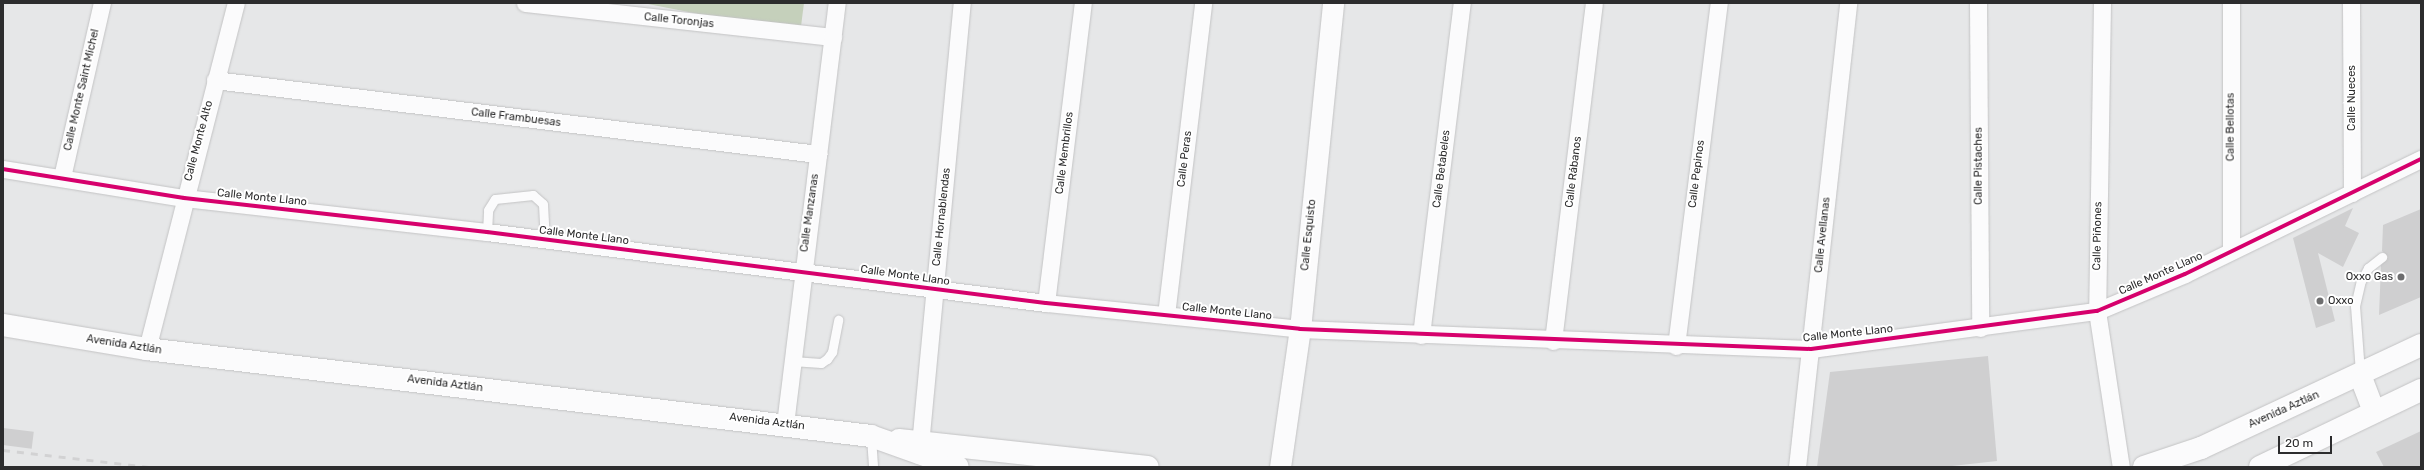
<!DOCTYPE html>
<html>
<head>
<meta charset="utf-8">
<style>
  body { margin:0 }
  #map { position:relative; width:2424px; height:470px; overflow:hidden; background:#e6e7e8; font-family:Rubik,sans-serif }
  div>[style] { position:absolute }
  .green>* { inset:0; background:#c5d0bb }
  .building>* { inset:0; background:#cfcfd0; transform-origin:0 0 }
  .roads { filter:drop-shadow(0 0 1px #c3c3c4) drop-shadow(0 0 1px #c3c3c4) }
  .service>* { height:9px; margin:-4.5px; padding:0 4.5px; transform-origin:4.5px; border-radius:4.5px; background:#fbfbfc }
  .minor>* { height:17px; margin:-8.5px; padding:0 8.5px; transform-origin:8.5px; border-radius:8.5px; background:#fbfbfc }
  .tertiary>* { height:21px; margin:-10.5px; padding:0 10.5px; transform-origin:10.5px; border-radius:10.5px; background:#fbfbfc }
  .secondary>* { height:22px; margin:-11px; padding:0 11px; transform-origin:11px; border-radius:11px; background:#fbfbfc }
  .rail>* { height:3px; margin-top:-1.5px; transform-origin:0; background:repeating-linear-gradient(90deg,#d2d2d3 0 7px,transparent 0 14px) }
  .cycleway>* { height:4px; margin:-2px; padding:0 2px; transform-origin:2px; border-radius:2px; background:#d6006c }
  .dots>* { width:11px; height:11px; translate:-50% -50%; box-sizing:border-box; border:2px solid #fff; border-radius:50% }
  span { translate:-50% -50%; white-space:nowrap; text-align:center; line-height:1.15; -webkit-text-stroke:4px #fff; paint-order:stroke }
  .street-label { font-size:11px; color:#2c2c2d }
  .poi-label { font-size:11px; color:#2c2c2d }
  .right { translate:-100% -50%; text-align:right }
  .left { translate:0 -50%; text-align:left }
  .frame { position:absolute; inset:0; border:4px solid #2c2c2d; pointer-events:none }
  .scale { position:absolute; left:2278px; top:436px; width:54px; height:18px; box-sizing:border-box; border:2px solid #2c2c2d; border-top:0; padding-left:5px; font-size:12px; line-height:14px; white-space:nowrap; color:#2c2c2d; -webkit-text-stroke:3px #fff; paint-order:stroke }
</style>
</head>
<body>
<div id="map">
  <div class="green">
    <div style="clip-path:polygon(643px 3px,804px 3px,800px 34px)"></div>
  </div>
  <div class="building">
    <div style="clip-path:polygon(2353px 208px,2345px 226px,2359px 233px,2343px 267px,2318px 253px,2335px 321px,2316px 328px,2293px 238px)"></div>
    <div style="clip-path:polygon(2421px 209px,2421px 297px,2379px 315px,2381px 265px,2388px 257px,2382px 251px,2383px 225px)"></div>
    <div style="clip-path:polygon(1988px 356px,1997px 461px,1943px 467px,1817px 467px,1830px 372px)"></div>
    <div style="left:3px;top:428px;width:31px;height:17px;rotate:7deg"></div>
    <div style="clip-path:polygon(2421px 431px,2421px 467px,2384px 467px,2376px 452px)"></div>
  </div>
  <div class="roads">
    <div class="service">
      <div style="left:487px;top:232px;width:22px;rotate:-87deg"></div>
      <div style="left:488px;top:210px;width:13px;rotate:-58deg"></div>
      <div style="left:495px;top:199px;width:38px;rotate:-6deg"></div>
      <div style="left:533px;top:195px;width:13px;rotate:42deg"></div>
      <div style="left:543px;top:204px;width:36px;rotate:87deg"></div>
      <div style="left:792px;top:361px;width:29px;rotate:4deg"></div>
      <div style="left:821px;top:363px;width:7px;rotate:-34deg"></div>
      <div style="left:827px;top:359px;width:9px;rotate:-54deg"></div>
      <div style="left:832px;top:352px;width:33px;rotate:-79deg"></div>
      <div style="left:2360px;top:372px;width:66px;rotate:-94.3deg"></div>
      <div style="left:2355px;top:306px;width:26px;rotate:-77deg"></div>
      <div style="left:2361px;top:281px;width:15px;rotate:-62deg"></div>
      <div style="left:2368px;top:268px;width:18px;rotate:-38deg"></div>
      <div style="left:871px;top:437px;width:30px;rotate:86deg"></div>
    </div>
    <div class="minor">
      <div style="left:525px;top:3px;width:310px;rotate:6.3deg"></div>
      <div style="left:1978px;top:3px;width:325px;rotate:89.6deg"></div>
      <div style="left:2102px;top:3px;width:308px;rotate:90.9deg"></div>
      <div style="left:2097px;top:311px;width:158px;rotate:81.3deg"></div>
      <div style="left:2231px;top:3px;width:247px;rotate:90deg"></div>
      <div style="left:2351px;top:3px;width:190px;rotate:89.7deg"></div>
      <div style="left:215px;top:80px;width:608px;rotate:7deg"></div>
      <div style="left:3px;top:169px;width:183px;rotate:9.1deg"></div>
      <div style="left:184px;top:198px;width:305px;rotate:6.4deg"></div>
      <div style="left:487px;top:232px;width:563px;rotate:7.24deg"></div>
      <div style="left:1046px;top:303px;width:255px;rotate:5.8deg"></div>
      <div style="left:1300px;top:329px;width:511px;rotate:2.24deg"></div>
      <div style="left:1811px;top:349px;width:289px;rotate:-7.6deg"></div>
      <div style="left:2097px;top:311px;width:95px;rotate:-22.8deg"></div>
      <div style="left:2185px;top:274px;width:263px;rotate:-26deg"></div>
      <div style="left:62px;top:177px;width:179px;rotate:-77.1deg"></div>
      <div style="left:1046px;top:303px;width:302px;rotate:-83deg"></div>
      <div style="left:1166px;top:315px;width:314px;rotate:-83.2deg"></div>
      <div style="left:1421px;top:335px;width:335px;rotate:-83deg"></div>
      <div style="left:1553px;top:341px;width:340px;rotate:-83.1deg"></div>
      <div style="left:1676px;top:346px;width:346px;rotate:-82.9deg"></div>
      <div style="left:147px;top:349px;width:357px;rotate:-75.6deg"></div>
      <div style="left:785px;top:424px;width:424px;rotate:-83deg"></div>
      <div style="left:919px;top:455px;width:454px;rotate:-84.6deg"></div>
      <div style="left:1797px;top:467px;width:467px;rotate:-83.7deg"></div>
    </div>
    <div class="tertiary">
      <div style="left:1280px;top:467px;width:139px;rotate:-81.8deg"></div>
      <div style="left:1300px;top:329px;width:328px;rotate:-84.2deg"></div>
    </div>
    <div class="secondary">
      <div style="left:3px;top:325px;width:146px;rotate:9.5deg"></div>
      <div style="left:147px;top:349px;width:729px;rotate:6.85deg"></div>
      <div style="left:871px;top:436px;width:92px;rotate:19.6deg"></div>
      <div style="left:2360px;top:375px;width:39px;rotate:69deg"></div>
      <div style="left:899px;top:440px;width:250px;rotate:6.2deg"></div>
      <div style="left:2144px;top:467px;width:60px;rotate:-18.4deg"></div>
      <div style="left:2201px;top:448px;width:243px;rotate:-25.1deg"></div>
      <div style="left:2260px;top:467px;width:178px;rotate:-25.6deg"></div>
    </div>
  </div>
  <div class="rail">
    <div style="left:3px;top:450px;width:149px;rotate:6.6deg"></div>
  </div>
  <div class="cycleway">
    <div style="left:3px;top:169px;width:183px;rotate:9.1deg"></div>
    <div style="left:184px;top:198px;width:305px;rotate:6.4deg"></div>
    <div style="left:487px;top:232px;width:563px;rotate:7.24deg"></div>
    <div style="left:1046px;top:303px;width:255px;rotate:5.8deg"></div>
    <div style="left:1300px;top:329px;width:511px;rotate:2.24deg"></div>
    <div style="left:1811px;top:349px;width:289px;rotate:-7.6deg"></div>
    <div style="left:2097px;top:311px;width:95px;rotate:-22.8deg"></div>
    <div style="left:2185px;top:274px;width:263px;rotate:-26deg"></div>
  </div>
  <div class="dots">
    <div style="left:2401px;top:277px;background:#6d6d6e"></div>
    <div style="left:2320px;top:301px;background:#6d6d6e"></div>
  </div>
  <div class="street-label">
    <span style="left:679px;top:21px;rotate:6deg">Calle Toronjas</span>
    <span style="left:82px;top:90px;rotate:-77deg">Calle Monte Saint Michel</span>
    <span style="left:2352px;top:98px;rotate:-90deg">Calle Nueces</span>
    <span style="left:516px;top:118px;rotate:7deg">Calle Frambuesas</span>
    <span style="left:2231px;top:127px;rotate:-90deg">Calle Bellotas</span>
    <span style="left:199px;top:141px;rotate:-75deg">Calle Monte Alto</span>
    <span style="left:1065px;top:153px;rotate:-83deg">Calle Membrillos</span>
    <span style="left:1185px;top:159px;rotate:-83deg">Calle Peras</span>
    <span style="left:1979px;top:166px;rotate:-90deg">Calle Pistaches</span>
    <span style="left:1442px;top:169px;rotate:-83deg">Calle Betabeles</span>
    <span style="left:1574px;top:172px;rotate:-83deg">Calle Rábanos</span>
    <span style="left:1697px;top:174px;rotate:-83deg">Calle Pepinos</span>
    <span style="left:262px;top:198px;rotate:6deg">Calle Monte Llano</span>
    <span style="left:810px;top:213px;rotate:-82deg">Calle Manzanas</span>
    <span style="left:942px;top:217px;rotate:-84deg">Calle Hornablendas</span>
    <span style="left:1309px;top:235px;rotate:-84deg">Calle Esquisto</span>
    <span style="left:1823px;top:235px;rotate:-84deg">Calle Avellanas</span>
    <span style="left:584px;top:236px;rotate:7deg">Calle Monte Llano</span>
    <span style="left:2098px;top:236px;rotate:-89deg">Calle Piñones</span>
    <span style="left:2161px;top:274px;rotate:-24deg">Calle Monte Llano</span>
    <span style="left:905px;top:276px;rotate:8deg">Calle Monte Llano</span>
    <span style="left:1227px;top:312px;rotate:6deg">Calle Monte Llano</span>
    <span style="left:1848px;top:334px;rotate:-6deg">Calle Monte Llano</span>
    <span style="left:124px;top:345px;rotate:9deg">Avenida Aztlán</span>
    <span style="left:445px;top:384px;rotate:7deg">Avenida Aztlán</span>
    <span style="left:2284px;top:410px;rotate:-24deg">Avenida Aztlán</span>
    <span style="left:767px;top:422px;rotate:7deg">Avenida Aztlán</span>
  </div>
  <div class="poi-label">
    <span class="right" style="left:2393px;top:277px">Oxxo Gas</span>
    <span class="left" style="left:2328px;top:301px">Oxxo</span>
  </div>
  <div class="frame"></div>
  <div class="scale">20 m</div>
</div>
</body>
</html>
